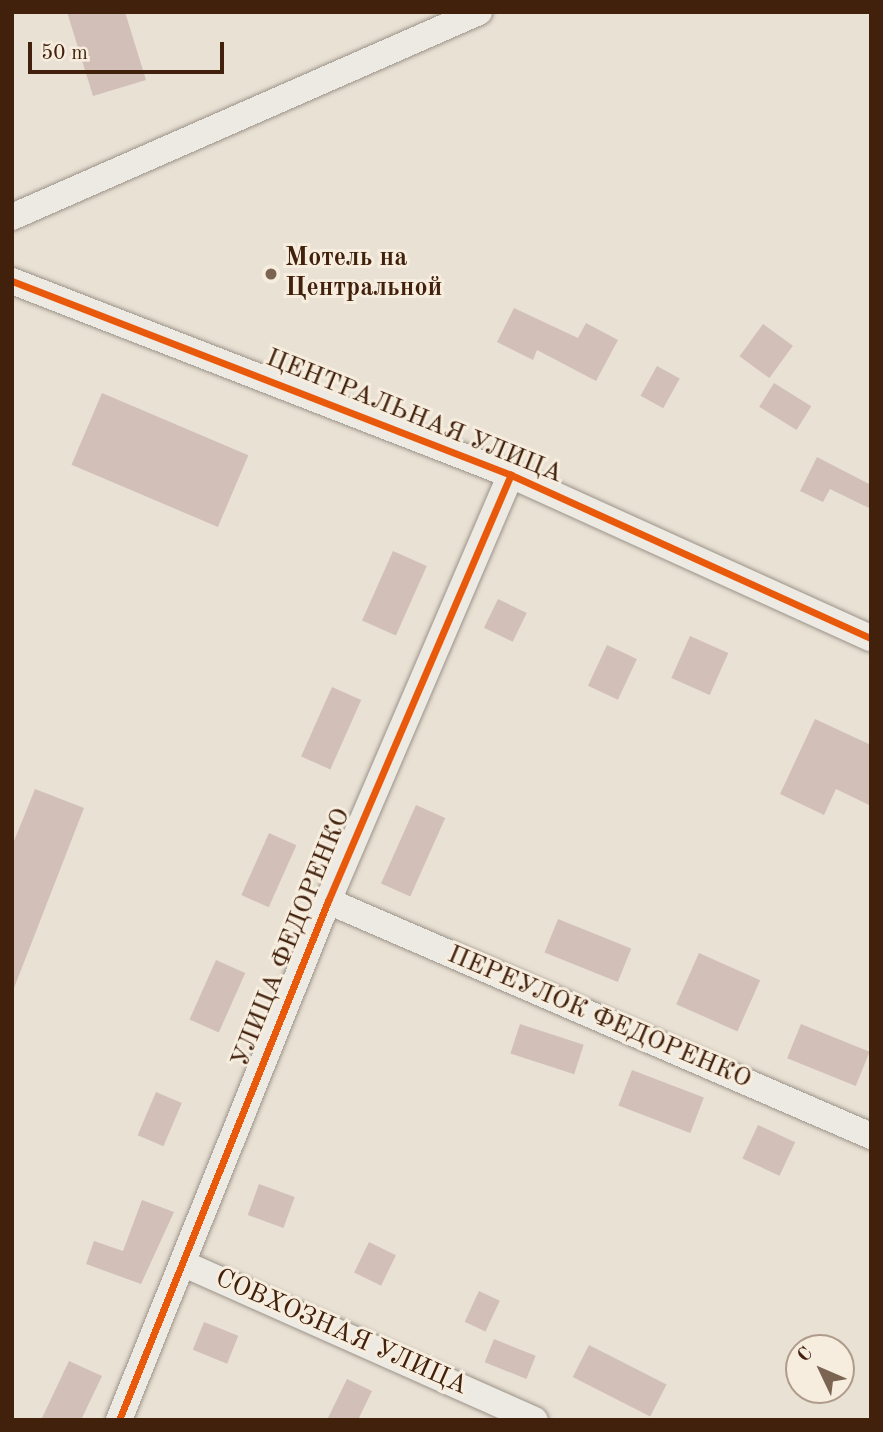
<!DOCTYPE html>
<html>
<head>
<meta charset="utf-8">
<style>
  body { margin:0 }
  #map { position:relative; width:883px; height:1432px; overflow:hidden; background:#e9e1d4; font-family:"Old Standard TT",serif }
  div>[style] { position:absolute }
  .building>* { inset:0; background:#d2c0b8; transform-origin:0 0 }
  .roads { filter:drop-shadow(0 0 2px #9c9389) drop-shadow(0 0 2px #9c9389) }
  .minor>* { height:26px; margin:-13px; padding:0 13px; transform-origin:13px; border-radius:13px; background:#edeae3 }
  .cycleway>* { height:7px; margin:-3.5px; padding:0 3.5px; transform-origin:3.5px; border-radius:3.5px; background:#e8590c }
  .dots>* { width:19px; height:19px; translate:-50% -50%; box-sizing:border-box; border:4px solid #f6edde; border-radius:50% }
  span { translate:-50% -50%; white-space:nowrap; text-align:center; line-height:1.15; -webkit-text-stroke:6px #f6edde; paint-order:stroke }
  .poi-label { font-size:26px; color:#41200c; font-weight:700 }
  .left { translate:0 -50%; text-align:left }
  .street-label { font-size:26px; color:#41200c }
  .frame { position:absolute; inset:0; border:14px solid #41200c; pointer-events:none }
  .north { position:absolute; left:785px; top:1334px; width:70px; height:70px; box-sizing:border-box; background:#f6edde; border:2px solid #ae9b8a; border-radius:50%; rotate:314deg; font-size:19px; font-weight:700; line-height:28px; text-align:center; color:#41200c }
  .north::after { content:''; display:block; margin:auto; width:24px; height:32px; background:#7c6452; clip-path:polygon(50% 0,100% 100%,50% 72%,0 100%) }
  .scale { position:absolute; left:28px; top:42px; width:196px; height:32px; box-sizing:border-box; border:4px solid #41200c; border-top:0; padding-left:9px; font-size:21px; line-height:24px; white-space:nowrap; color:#41200c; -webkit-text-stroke:5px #f6edde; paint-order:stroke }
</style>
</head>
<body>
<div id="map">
  <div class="building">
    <div style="clip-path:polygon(67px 12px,125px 12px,146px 80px,93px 96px)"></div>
    <div style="clip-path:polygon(514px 308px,578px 338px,586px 323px,618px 340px,596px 381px,537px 350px,533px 360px,497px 342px)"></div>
    <div style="left:763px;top:324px;width:37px;height:40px;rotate:36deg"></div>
    <div style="left:657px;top:366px;width:26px;height:34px;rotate:29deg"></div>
    <div style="left:774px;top:383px;width:44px;height:28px;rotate:32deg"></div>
    <div style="left:102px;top:393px;width:159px;height:78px;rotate:23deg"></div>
    <div style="clip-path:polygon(817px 457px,871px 485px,871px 509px,830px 489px,823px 502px,800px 491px)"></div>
    <div style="left:393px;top:551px;width:37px;height:76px;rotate:24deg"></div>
    <div style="left:498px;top:599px;width:32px;height:32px;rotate:26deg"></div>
    <div style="left:690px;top:636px;width:42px;height:46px;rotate:24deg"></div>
    <div style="left:607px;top:645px;width:33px;height:45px;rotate:25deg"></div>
    <div style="left:332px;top:687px;width:32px;height:76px;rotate:24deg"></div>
    <div style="clip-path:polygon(815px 719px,871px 745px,871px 806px,836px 789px,824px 815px,780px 794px)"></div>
    <div style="clip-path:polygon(35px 789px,84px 808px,14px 988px,12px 846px)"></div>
    <div style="left:416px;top:805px;width:32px;height:86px;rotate:24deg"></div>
    <div style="left:269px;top:833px;width:30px;height:68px;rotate:24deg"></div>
    <div style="left:558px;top:919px;width:79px;height:36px;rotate:22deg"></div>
    <div style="left:699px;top:953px;width:67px;height:56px;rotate:24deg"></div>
    <div style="left:216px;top:960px;width:32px;height:65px;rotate:24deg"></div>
    <div style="left:520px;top:1024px;width:67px;height:31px;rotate:18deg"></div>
    <div style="left:801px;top:1024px;width:74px;height:37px;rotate:22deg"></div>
    <div style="left:632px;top:1070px;width:77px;height:38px;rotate:21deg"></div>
    <div style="left:156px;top:1092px;width:28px;height:47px;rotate:23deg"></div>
    <div style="left:758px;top:1125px;width:41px;height:37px;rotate:25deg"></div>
    <div style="left:259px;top:1184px;width:38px;height:33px;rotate:20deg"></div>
    <div style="clip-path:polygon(142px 1200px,174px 1212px,141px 1284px,86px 1264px,94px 1241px,123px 1251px)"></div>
    <div style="left:369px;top:1242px;width:30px;height:34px;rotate:26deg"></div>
    <div style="left:479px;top:1291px;width:23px;height:34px;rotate:25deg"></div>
    <div style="left:204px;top:1322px;width:37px;height:30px;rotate:22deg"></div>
    <div style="left:494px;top:1339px;width:45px;height:25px;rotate:22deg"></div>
    <div style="left:589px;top:1345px;width:87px;height:36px;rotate:27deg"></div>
    <div style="clip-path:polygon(69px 1361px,102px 1376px,81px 1420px,41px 1420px)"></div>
    <div style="clip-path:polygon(347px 1379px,372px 1391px,358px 1420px,327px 1420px)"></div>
  </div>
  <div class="roads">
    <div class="minor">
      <div style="left:12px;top:217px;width:510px;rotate:-23.7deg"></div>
      <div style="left:12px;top:281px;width:535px;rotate:21.24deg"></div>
      <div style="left:511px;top:475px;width:395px;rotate:24.4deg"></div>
      <div style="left:328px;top:901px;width:592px;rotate:23.4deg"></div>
      <div style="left:184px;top:1264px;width:384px;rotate:24deg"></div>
      <div style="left:119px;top:1420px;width:560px;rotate:-68.07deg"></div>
      <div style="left:328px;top:901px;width:464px;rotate:-66.8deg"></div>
    </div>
  </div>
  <div class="cycleway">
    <div style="left:12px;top:281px;width:535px;rotate:21.24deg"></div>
    <div style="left:511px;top:475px;width:395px;rotate:24.4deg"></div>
    <div style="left:119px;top:1420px;width:560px;rotate:-68.07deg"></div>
    <div style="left:328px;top:901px;width:464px;rotate:-66.8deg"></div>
  </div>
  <div class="dots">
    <div style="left:271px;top:274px;background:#7c6452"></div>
  </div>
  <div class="poi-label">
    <span class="left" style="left:285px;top:274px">Мотель на<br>Центральной</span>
  </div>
  <div class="street-label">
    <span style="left:414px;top:417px;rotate:22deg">ЦЕНТРАЛЬНАЯ УЛИЦА</span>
    <span style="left:292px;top:938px;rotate:-68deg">УЛИЦА ФЕДОРЕНКО</span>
    <span style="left:599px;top:1018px;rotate:23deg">ПЕРЕУЛОК ФЕДОРЕНКО</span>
    <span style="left:341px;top:1333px;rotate:24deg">СОВХОЗНАЯ УЛИЦА</span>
  </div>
  <div class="frame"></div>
  <div class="north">С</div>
  <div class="scale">50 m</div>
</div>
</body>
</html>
